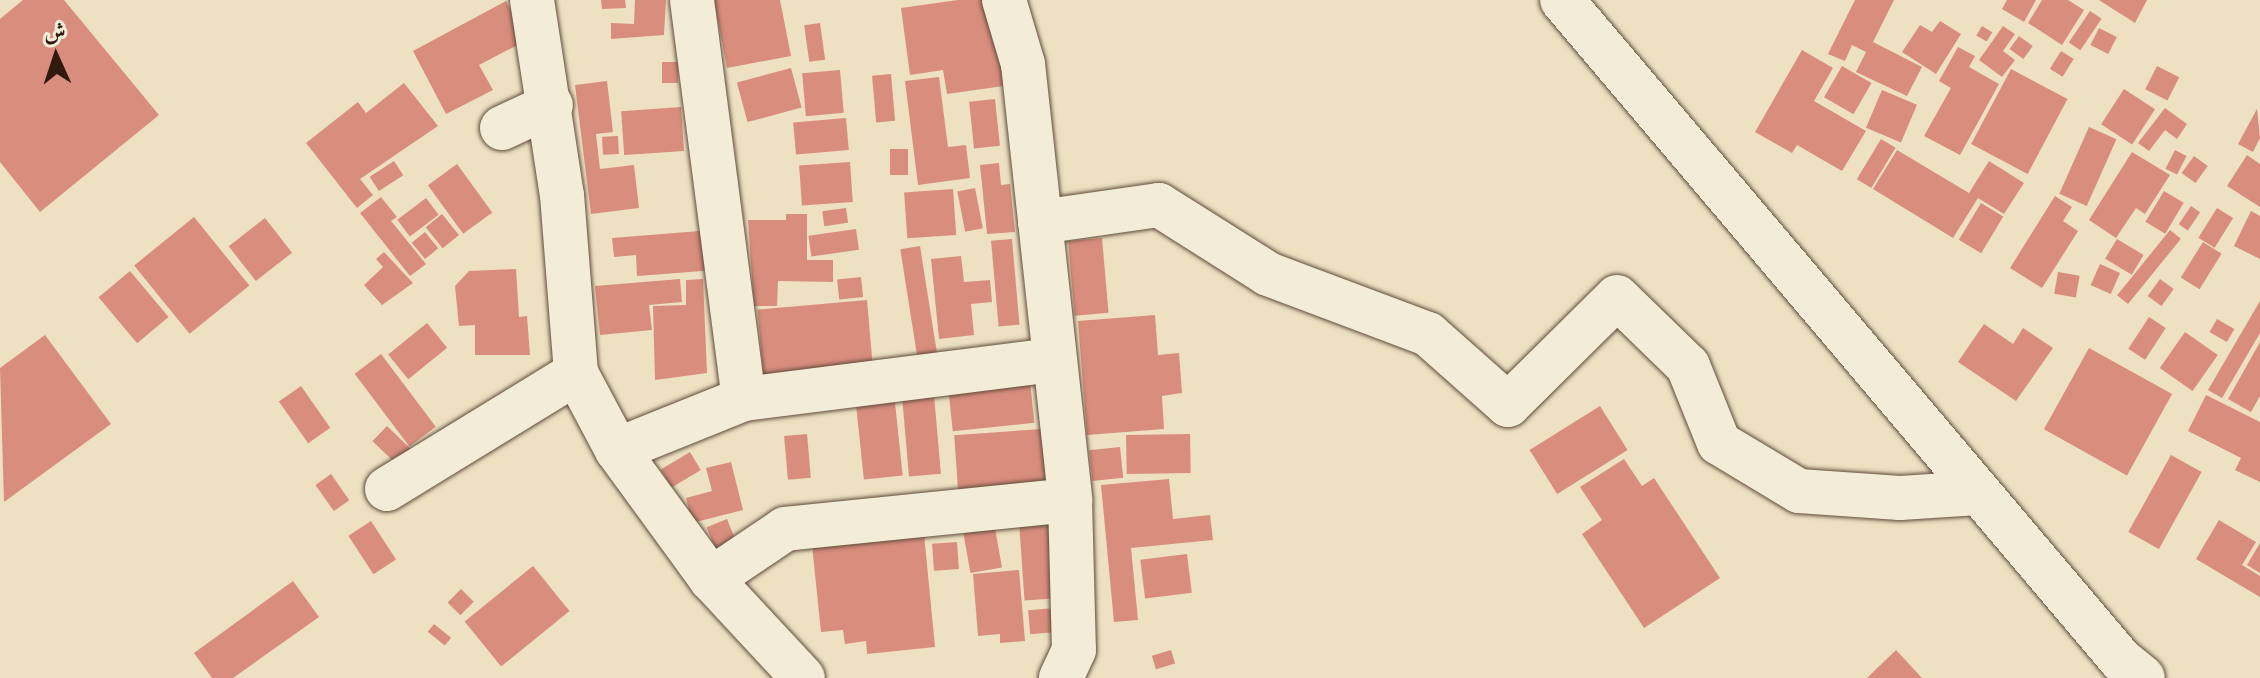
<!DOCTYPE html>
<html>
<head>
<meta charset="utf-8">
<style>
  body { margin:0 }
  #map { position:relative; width:2260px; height:678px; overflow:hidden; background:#ede1c2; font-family:"IM FELL French Canon",Amiri,serif }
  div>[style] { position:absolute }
  .building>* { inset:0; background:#d98d7d; transform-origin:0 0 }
  .roads { filter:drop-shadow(0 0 2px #5f4c3b) drop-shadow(0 0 2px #5f4c3b) }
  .minor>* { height:44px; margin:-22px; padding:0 22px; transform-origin:22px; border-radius:22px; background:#f3ecd7 }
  span { translate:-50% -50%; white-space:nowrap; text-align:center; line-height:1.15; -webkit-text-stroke:7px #f3ecd7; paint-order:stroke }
  .north { position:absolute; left:16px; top:16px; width:80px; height:80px; -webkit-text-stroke:6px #f3ecd7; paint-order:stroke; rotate:357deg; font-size:22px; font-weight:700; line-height:32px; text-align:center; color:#301a0e }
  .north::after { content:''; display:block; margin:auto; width:28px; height:36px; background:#301a0e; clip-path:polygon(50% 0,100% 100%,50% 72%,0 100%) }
</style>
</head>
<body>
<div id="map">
  <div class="building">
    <div style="clip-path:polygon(23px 0,64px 0,159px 115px,40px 212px,0 162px,0 19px)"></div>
    <div style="clip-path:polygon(601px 0,625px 0,626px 8px,602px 9px)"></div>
    <div style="clip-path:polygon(635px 0,666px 0,664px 35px,611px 39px,611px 23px,634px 24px)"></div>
    <div style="clip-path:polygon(714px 0,780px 0,791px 56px,727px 68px)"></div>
    <div style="clip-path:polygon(958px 0,992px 0,1004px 86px,947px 94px,943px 70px,910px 75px,901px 8px)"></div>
    <div style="clip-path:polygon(1855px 0,1894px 0,1873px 42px,1922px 67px,1907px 96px,1856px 72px,1866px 52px,1852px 45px,1845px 61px,1828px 54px)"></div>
    <div style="clip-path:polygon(2007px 0,2036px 0,2024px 22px,2002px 9px)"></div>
    <div style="clip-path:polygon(2042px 0,2068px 0,2084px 10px,2062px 45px,2028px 23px)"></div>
    <div style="clip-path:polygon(2099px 0,2147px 0,2135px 23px)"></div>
    <div style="clip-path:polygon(506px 1px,527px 40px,479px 65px,493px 90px,446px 114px,413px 51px)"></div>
    <div style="left:2090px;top:11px;width:14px;height:38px;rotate:34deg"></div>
    <div style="clip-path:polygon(1940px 21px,1961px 34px,1936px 74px,1902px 52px,1920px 25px,1932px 32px)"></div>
    <div style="left:820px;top:23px;width:37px;height:16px;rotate:82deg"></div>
    <div style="left:1982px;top:26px;width:12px;height:11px;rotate:31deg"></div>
    <div style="clip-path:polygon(2003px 26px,2015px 34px,2003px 51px,2015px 60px,2002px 77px,1979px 60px)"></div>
    <div style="left:2099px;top:28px;width:20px;height:19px;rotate:27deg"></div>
    <div style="left:2019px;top:36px;width:17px;height:16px;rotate:36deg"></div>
    <div style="clip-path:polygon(1958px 47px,1975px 56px,1969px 67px,1999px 84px,1960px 155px,1924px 136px,1951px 88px,1939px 81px)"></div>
    <div style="clip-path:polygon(1802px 50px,1833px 68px,1814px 101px,1866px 131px,1842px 171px,1797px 145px,1792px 153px,1755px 132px)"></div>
    <div style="left:2061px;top:51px;width:15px;height:21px;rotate:32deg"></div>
    <div style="left:662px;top:62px;width:16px;height:21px"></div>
    <div style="left:1842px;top:66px;width:34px;height:36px;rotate:30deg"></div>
    <div style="left:2157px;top:66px;width:25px;height:26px;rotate:27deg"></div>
    <div style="left:791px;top:68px;width:41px;height:56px;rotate:75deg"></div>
    <div style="left:2011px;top:69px;width:64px;height:85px;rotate:28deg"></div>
    <div style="left:840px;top:70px;width:43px;height:38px;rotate:85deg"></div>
    <div style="left:891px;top:74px;width:47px;height:19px;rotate:85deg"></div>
    <div style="clip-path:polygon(939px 77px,948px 147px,966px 145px,970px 178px,918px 185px,905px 81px)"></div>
    <div style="clip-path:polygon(607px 81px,613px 132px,596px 134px,600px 169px,634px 165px,639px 208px,591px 214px,575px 85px)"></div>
    <div style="clip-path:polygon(404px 83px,438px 126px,360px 179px,373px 195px,357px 208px,306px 143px,358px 102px,366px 113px)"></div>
    <div style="left:2124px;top:89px;width:37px;height:42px;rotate:33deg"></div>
    <div style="left:1882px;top:90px;width:38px;height:41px;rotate:23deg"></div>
    <div style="left:995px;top:99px;width:47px;height:26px;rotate:84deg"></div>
    <div style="left:681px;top:107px;width:44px;height:60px;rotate:86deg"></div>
    <div style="clip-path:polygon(2165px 108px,2187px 124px,2177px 139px,2165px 130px,2149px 151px,2138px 143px)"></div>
    <div style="clip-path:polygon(2257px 109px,2260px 138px,2253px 152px,2238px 144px)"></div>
    <div style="left:846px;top:118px;width:32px;height:53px;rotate:85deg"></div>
    <div style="left:2089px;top:127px;width:30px;height:73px;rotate:24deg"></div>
    <div style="left:618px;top:136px;width:18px;height:16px;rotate:87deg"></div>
    <div style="left:1881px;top:139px;width:17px;height:47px;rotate:31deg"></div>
    <div style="left:890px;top:149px;width:18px;height:26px"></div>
    <div style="clip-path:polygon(1897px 150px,1969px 193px,1989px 161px,2024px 183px,2004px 214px,1978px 198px,1953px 238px,1873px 189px)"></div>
    <div style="left:2175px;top:150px;width:13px;height:21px;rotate:27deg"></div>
    <div style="clip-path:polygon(2132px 152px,2170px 175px,2145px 214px,2136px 208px,2116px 238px,2089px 220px)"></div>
    <div style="clip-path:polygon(2247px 155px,2260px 164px,2260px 207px,2227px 186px)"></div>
    <div style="left:2194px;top:156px;width:17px;height:21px;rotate:36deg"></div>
    <div style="left:394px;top:161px;width:17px;height:29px;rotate:57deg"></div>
    <div style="left:850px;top:162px;width:40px;height:51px;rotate:86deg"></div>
    <div style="clip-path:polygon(999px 163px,1001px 185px,1010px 184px,1015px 232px,987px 234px,980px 165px)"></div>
    <div style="left:457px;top:164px;width:60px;height:36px;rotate:54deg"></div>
    <div style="left:975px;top:188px;width:41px;height:18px;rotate:79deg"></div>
    <div style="left:953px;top:189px;width:46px;height:49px;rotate:86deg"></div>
    <div style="left:2164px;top:191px;width:23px;height:36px;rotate:31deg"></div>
    <div style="clip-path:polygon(2055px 196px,2072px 207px,2063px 221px,2078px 231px,2042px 288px,2010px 268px)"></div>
    <div style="clip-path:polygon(381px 197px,397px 217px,391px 221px,426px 264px,410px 276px,360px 213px)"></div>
    <div style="left:426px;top:198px;width:21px;height:36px;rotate:53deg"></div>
    <div style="left:1981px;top:203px;width:26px;height:43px;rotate:31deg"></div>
    <div style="left:2191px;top:206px;width:11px;height:22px;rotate:34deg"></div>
    <div style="left:846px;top:208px;width:15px;height:24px;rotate:82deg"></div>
    <div style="left:2217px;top:208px;width:19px;height:35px;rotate:32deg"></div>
    <div style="clip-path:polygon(2251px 211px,2260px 216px,2260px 259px,2234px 246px)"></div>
    <div style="left:442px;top:214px;width:27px;height:21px;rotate:51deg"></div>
    <div style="clip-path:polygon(786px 214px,807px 214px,807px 260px,833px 260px,833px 282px,778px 281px,777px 306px,754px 306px,748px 220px,786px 220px)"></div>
    <div style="left:194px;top:217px;width:88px;height:77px;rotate:51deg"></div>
    <div style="left:265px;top:218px;width:44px;height:46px;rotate:52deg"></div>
    <div style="left:856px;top:229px;width:21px;height:48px;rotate:82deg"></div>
    <div style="clip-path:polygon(712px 230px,716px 270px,637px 276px,636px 255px,614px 257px,612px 238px)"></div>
    <div style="left:2170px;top:230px;width:14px;height:84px;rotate:39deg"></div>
    <div style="left:425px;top:232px;width:21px;height:17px;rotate:51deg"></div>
    <div style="left:1102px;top:238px;width:75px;height:34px;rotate:85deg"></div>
    <div style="left:1012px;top:239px;width:86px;height:21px;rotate:85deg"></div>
    <div style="left:2117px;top:239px;width:31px;height:23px;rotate:31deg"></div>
    <div style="left:2203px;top:242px;width:22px;height:42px;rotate:32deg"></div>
    <div style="left:920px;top:246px;width:112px;height:20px;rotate:81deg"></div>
    <div style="clip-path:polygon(384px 252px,413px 283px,382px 305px,364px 285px,383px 267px,376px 259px)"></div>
    <div style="clip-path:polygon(961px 256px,964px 282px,990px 280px,992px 302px,971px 304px,974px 335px,939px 339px,931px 259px)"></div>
    <div style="left:2100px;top:264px;width:22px;height:23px;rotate:24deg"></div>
    <div style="clip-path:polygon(516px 269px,519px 317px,527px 316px,530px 355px,475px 355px,475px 325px,459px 326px,455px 286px,469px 271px)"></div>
    <div style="left:130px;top:271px;width:60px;height:41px;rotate:50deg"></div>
    <div style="left:2058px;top:272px;width:22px;height:22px;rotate:10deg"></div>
    <div style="left:861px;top:277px;width:20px;height:24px;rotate:84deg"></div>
    <div style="clip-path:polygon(680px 279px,682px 302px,649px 305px,652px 330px,600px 335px,595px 286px)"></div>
    <div style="clip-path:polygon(703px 279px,707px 373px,655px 380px,653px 306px,686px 305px,686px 280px)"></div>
    <div style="left:2160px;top:279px;width:17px;height:21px;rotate:36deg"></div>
    <div style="left:867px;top:300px;width:66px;height:110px;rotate:85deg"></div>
    <div style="clip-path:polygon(2260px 301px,2260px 333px,2222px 398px,2208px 390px)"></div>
    <div style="clip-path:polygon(1155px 315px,1158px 355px,1179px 353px,1182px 393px,1162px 396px,1164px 429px,1087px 435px,1078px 321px)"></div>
    <div style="left:2149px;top:317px;width:20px;height:38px;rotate:33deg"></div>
    <div style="left:2217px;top:319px;width:20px;height:15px;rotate:30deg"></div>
    <div style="left:427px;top:323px;width:32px;height:50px;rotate:51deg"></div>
    <div style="clip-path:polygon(1984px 324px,2013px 344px,2023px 328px,2053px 348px,2016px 401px,1958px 362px)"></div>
    <div style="left:2185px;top:332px;width:40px;height:44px;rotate:35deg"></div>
    <div style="clip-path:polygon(45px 335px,111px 424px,4px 502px,0 368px)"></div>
    <div style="clip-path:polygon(2260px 342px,2260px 396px,2251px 412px,2228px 399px)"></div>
    <div style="left:2089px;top:348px;width:95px;height:93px;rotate:29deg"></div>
    <div style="left:381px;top:354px;width:91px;height:33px;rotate:53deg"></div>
    <div style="left:1029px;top:372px;width:51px;height:82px;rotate:84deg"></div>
    <div style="left:301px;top:386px;width:51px;height:27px;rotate:55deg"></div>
    <div style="left:894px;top:393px;width:83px;height:39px;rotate:84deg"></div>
    <div style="left:934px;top:395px;width:79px;height:32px;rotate:85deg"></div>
    <div style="clip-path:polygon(2206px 395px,2260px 422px,2260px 482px,2235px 470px,2241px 458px,2188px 431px)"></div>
    <div style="left:1600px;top:406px;width:52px;height:83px;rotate:58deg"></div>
    <div style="left:387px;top:426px;width:36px;height:21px;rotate:44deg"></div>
    <div style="left:1042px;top:429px;width:56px;height:88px;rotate:86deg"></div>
    <div style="left:807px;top:434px;width:44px;height:23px;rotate:85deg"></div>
    <div style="left:1190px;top:434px;width:39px;height:64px;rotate:89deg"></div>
    <div style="left:1120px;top:447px;width:31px;height:31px;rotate:84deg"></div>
    <div style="left:690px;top:452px;width:21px;height:34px;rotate:59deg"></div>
    <div style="left:2171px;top:455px;width:35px;height:88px;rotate:29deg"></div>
    <div style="clip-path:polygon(1624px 459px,1642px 486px,1654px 478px,1720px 578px,1644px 628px,1582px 534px,1602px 520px,1580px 487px)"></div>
    <div style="clip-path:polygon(731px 462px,743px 510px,692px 523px,686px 498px,712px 491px,706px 468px)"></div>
    <div style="left:331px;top:474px;width:32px;height:19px;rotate:55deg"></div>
    <div style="clip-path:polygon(1169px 479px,1173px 519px,1210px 515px,1213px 540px,1131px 548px,1138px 620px,1114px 622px,1101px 485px)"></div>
    <div style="left:727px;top:519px;width:24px;height:22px;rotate:68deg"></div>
    <div style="left:1059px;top:520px;width:78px;height:40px;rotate:86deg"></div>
    <div style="clip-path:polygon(2219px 520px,2256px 542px,2242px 565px,2260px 576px,2260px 597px,2196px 559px)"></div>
    <div style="left:371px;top:521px;width:46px;height:27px;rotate:57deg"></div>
    <div style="left:995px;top:528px;width:40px;height:32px;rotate:80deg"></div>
    <div style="clip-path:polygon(924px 534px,935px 647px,867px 654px,866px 641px,845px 644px,843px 630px,821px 632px,812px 545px)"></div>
    <div style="left:957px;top:542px;width:27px;height:25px;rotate:86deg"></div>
    <div style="clip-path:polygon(2260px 543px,2260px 573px,2247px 565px)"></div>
    <div style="left:1187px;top:554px;width:39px;height:47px;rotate:83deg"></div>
    <div style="left:533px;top:566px;width:58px;height:88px;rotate:51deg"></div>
    <div style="clip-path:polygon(1019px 570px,1025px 641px,1000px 643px,1000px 634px,978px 636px,973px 574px)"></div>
    <div style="clip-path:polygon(293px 581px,319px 617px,233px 678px,212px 678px,194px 653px)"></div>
    <div style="left:461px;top:589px;width:18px;height:19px;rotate:45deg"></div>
    <div style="left:1066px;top:607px;width:24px;height:38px;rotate:85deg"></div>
    <div style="left:434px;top:624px;width:22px;height:10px;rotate:39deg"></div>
    <div style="left:1171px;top:650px;width:14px;height:20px;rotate:73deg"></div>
    <div style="clip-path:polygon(1896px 650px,1922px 678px,1867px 678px)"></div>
  </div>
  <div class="roads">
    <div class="minor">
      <div style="left:532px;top:0;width:197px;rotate:81.3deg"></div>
      <div style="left:562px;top:195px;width:179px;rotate:85.5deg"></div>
      <div style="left:576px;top:373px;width:87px;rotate:62deg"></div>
      <div style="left:617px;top:450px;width:160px;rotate:53.9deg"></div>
      <div style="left:711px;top:579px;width:135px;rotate:47.1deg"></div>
      <div style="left:692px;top:0;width:402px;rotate:82.6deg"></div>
      <div style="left:1004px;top:0;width:67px;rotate:73.5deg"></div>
      <div style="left:1023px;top:64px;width:439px;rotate:83.8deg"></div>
      <div style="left:1070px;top:500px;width:150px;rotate:88.5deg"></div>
      <div style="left:1074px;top:650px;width:31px;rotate:115deg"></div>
      <div style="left:1562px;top:0;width:865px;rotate:49.74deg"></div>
      <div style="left:2121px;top:660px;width:28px;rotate:39deg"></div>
      <div style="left:502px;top:128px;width:54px;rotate:-25.1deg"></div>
      <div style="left:1040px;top:222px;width:120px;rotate:-8.1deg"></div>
      <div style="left:1159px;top:205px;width:129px;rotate:32.3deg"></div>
      <div style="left:1268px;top:274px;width:171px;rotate:20.6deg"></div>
      <div style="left:1428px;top:334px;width:107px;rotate:41.6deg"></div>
      <div style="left:1508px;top:405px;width:153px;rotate:-44.7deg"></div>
      <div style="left:1617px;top:297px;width:99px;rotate:44.2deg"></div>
      <div style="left:1688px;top:366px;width:83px;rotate:68.1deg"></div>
      <div style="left:1719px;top:443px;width:93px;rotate:31deg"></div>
      <div style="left:1799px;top:491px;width:101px;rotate:4deg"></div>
      <div style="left:1900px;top:498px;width:78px;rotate:-3.7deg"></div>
      <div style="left:617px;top:450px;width:137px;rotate:-21.9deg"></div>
      <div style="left:744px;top:399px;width:312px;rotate:-7.2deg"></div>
      <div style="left:387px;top:489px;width:222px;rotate:-31.5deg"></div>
      <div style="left:711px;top:579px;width:89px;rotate:-34deg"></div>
      <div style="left:785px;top:529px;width:286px;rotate:-5.8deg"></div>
    </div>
  </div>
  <div class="north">ش</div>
</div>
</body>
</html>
